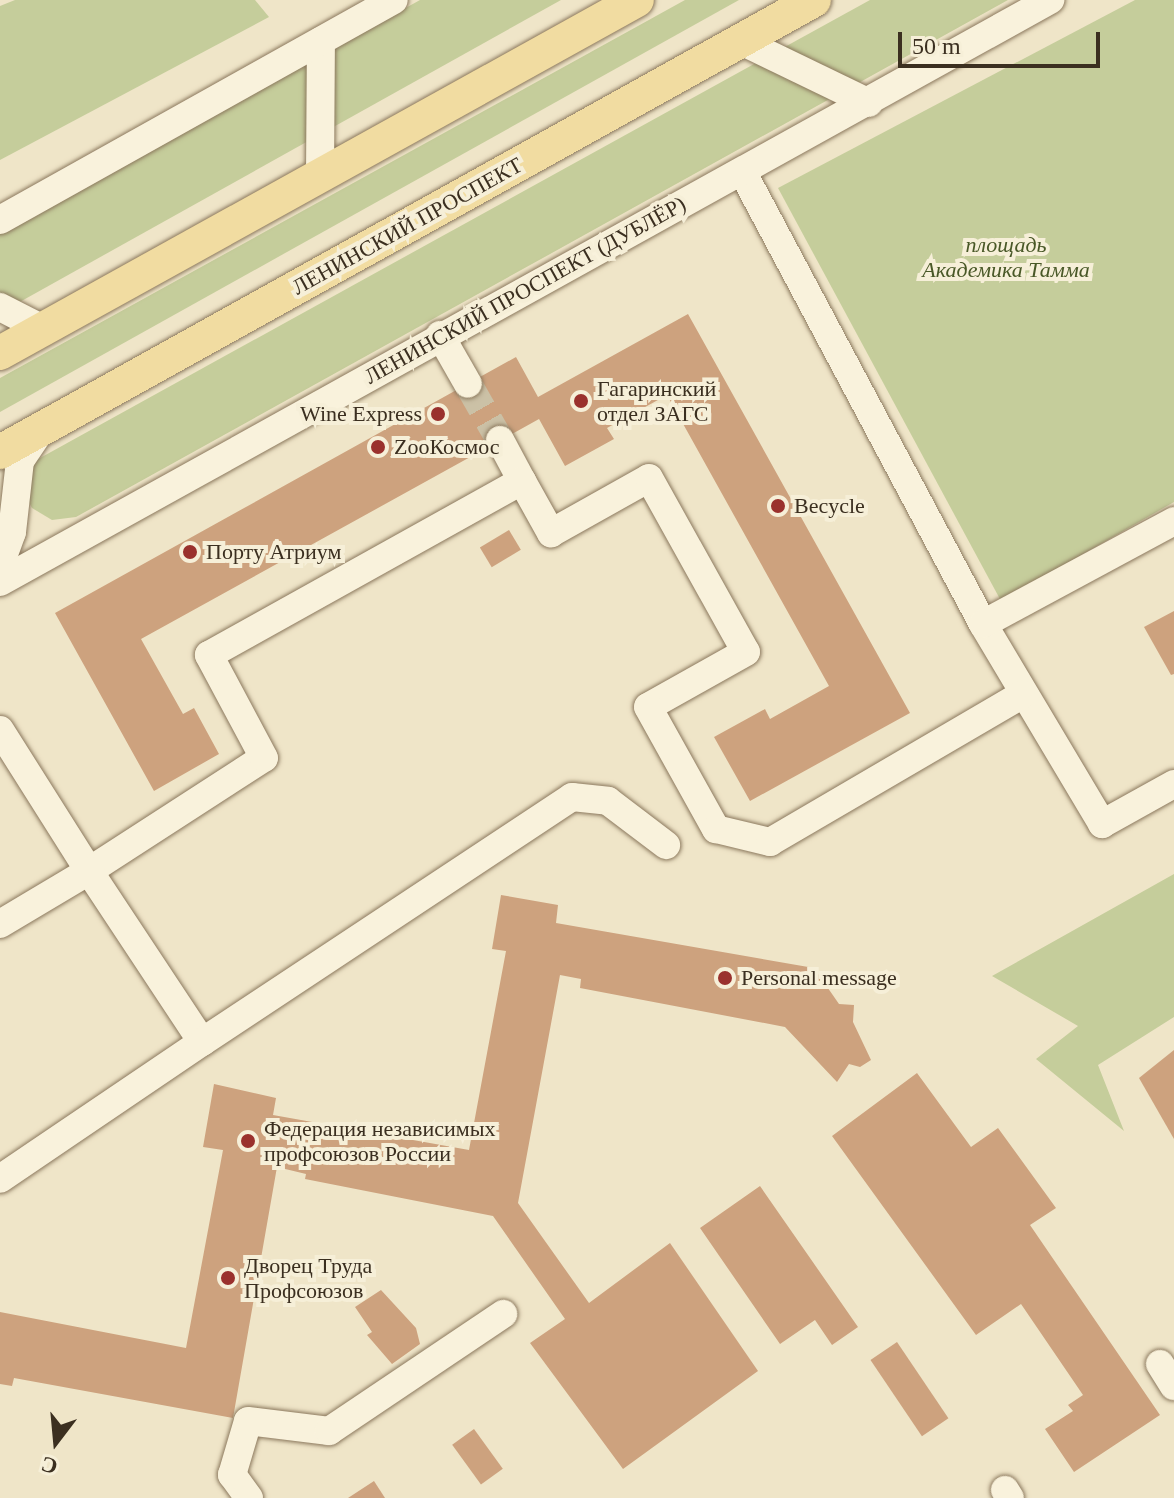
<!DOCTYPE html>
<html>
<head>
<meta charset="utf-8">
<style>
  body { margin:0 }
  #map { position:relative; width:1174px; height:1498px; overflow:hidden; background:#efe5c8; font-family:"Times New Roman",serif }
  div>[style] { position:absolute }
  .green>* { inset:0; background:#c5cd9b }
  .building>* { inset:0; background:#cda27e; transform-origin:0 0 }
  .minor-tunnel>* { height:28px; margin-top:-14px; transform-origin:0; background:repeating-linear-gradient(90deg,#cbc1a6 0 28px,transparent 0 42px) }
  .roads { filter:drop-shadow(0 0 2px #8b785d) drop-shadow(0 0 2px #8b785d) }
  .minor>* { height:28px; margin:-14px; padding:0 14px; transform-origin:14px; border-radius:14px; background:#f9f2dc }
  .major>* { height:34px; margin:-17px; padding:0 17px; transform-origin:17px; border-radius:17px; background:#f1dca1 }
  .dots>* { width:22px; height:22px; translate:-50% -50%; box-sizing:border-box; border:4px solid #f6efd8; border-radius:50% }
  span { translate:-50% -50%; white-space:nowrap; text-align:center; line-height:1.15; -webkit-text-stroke:8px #f6efd8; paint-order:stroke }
  .street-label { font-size:22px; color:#3b2f20 }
  .park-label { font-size:22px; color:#495827; font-style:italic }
  .poi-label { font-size:22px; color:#3b2f20 }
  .left { translate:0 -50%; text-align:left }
  .right { translate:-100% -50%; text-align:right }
  .north { position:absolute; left:16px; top:1402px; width:80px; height:80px; -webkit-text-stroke:6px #f6efd8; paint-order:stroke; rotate:196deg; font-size:22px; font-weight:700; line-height:32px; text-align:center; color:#3b2f20 }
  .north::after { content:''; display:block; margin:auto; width:28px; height:36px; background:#3b2f20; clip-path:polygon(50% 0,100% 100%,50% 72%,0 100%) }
  .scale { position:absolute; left:898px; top:32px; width:202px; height:36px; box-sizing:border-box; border:4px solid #3b2f20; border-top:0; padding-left:10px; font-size:24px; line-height:28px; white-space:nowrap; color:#3b2f20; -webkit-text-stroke:6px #f6efd8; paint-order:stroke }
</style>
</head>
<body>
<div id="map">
  <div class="green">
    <div style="clip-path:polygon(15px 0,255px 0,269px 17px,0 160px,0 6px)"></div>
    <div style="clip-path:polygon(420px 0,561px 0,0 313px,0 234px)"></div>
    <div style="clip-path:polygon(685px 0,739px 0,0 412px,0 378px)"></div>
    <div style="clip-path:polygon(870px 0,1008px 0,76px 517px,52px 520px,32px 508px,26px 497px,31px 463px)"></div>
    <div style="clip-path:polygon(1135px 0,1174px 0,1174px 502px,1001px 601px,778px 188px)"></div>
    <div style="clip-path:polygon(1174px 874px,1174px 1017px,1098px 1065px,1124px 1131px,1036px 1059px,1078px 1026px,992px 976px)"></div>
  </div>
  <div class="building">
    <div style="clip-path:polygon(688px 314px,910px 713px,750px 801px,714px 737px,765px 709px,770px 719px,829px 686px,667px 395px,607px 428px,614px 439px,565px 466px,539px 419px,141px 639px,183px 714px,194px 708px,219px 754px,154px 791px,55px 613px,516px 357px,538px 397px)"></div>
    <div style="left:509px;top:530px;width:23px;height:34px;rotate:59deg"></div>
    <div style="clip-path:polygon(1174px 611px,1174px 674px,1171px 675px,1144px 627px)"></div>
    <div style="clip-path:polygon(501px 895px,558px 905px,556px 923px,814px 968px,839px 1004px,854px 1005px,853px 1022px,871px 1060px,860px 1067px,849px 1064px,837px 1082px,785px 1027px,580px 988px,581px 979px,560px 975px,518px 1203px,589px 1303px,670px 1243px,758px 1371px,623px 1469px,530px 1343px,565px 1319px,493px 1216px,305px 1179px,306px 1174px,277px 1167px,233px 1418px,14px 1378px,12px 1386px,0 1384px,0 1312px,186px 1348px,223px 1150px,203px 1147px,214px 1084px,276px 1098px,273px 1115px,469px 1150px,506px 951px,492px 949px)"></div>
    <div style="clip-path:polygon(1174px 1050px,1174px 1139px,1139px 1078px)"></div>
    <div style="clip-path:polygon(917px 1073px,971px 1147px,998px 1128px,1056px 1208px,1030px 1225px,1160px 1415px,1074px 1472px,1045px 1429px,1073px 1411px,1068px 1405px,1083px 1395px,1021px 1304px,976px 1335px,832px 1136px)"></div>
    <div style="clip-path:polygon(760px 1186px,858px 1327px,832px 1345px,815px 1320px,780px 1344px,700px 1228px)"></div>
    <div style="clip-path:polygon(381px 1290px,416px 1328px,420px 1344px,392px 1364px,367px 1335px,372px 1332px,355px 1307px)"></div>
    <div style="left:897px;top:1342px;width:92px;height:32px;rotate:56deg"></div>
    <div style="left:474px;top:1429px;width:49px;height:27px;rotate:54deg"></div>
    <div style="clip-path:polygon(374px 1481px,385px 1498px,348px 1498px)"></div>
  </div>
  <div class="minor-tunnel">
    <div style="left:468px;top:384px;width:64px;rotate:60.3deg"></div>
  </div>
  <div class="roads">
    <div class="minor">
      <div style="left:741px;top:41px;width:142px;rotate:25.8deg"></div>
      <div style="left:742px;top:171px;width:513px;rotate:61.99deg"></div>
      <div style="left:983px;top:624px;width:233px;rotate:59.2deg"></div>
      <div style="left:1102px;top:824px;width:82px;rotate:-29.1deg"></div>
      <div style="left:320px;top:176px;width:135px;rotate:-89.6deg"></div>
      <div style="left:0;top:220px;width:451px;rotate:-29.2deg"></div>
      <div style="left:0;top:307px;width:48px;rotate:27.1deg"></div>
      <div style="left:440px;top:335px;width:56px;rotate:60.3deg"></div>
      <div style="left:500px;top:440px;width:47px;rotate:61.8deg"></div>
      <div style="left:0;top:565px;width:35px;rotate:-70deg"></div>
      <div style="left:12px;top:532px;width:71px;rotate:-83.6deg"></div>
      <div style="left:20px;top:461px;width:36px;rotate:-56deg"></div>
      <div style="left:0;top:582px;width:1201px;rotate:-29deg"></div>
      <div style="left:983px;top:624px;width:217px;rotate:-28.3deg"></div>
      <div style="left:0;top:730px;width:167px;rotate:57.7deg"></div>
      <div style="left:89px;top:871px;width:208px;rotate:-32.9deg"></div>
      <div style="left:264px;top:758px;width:117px;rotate:-118.1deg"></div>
      <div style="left:209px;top:655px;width:358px;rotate:-29.1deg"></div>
      <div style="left:522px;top:481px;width:60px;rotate:60.9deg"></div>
      <div style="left:551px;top:533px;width:112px;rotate:-29.3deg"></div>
      <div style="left:649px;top:478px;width:199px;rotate:60.9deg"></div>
      <div style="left:746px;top:652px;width:112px;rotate:150.7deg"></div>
      <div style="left:648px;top:707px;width:140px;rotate:60.9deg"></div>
      <div style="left:716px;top:829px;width:56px;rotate:13.5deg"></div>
      <div style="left:770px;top:842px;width:292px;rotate:-30.3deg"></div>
      <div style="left:0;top:924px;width:104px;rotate:-30.8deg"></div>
      <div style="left:89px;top:871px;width:205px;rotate:56.5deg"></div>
      <div style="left:202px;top:1042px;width:244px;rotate:145.9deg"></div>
      <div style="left:202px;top:1042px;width:444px;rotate:-33.5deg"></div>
      <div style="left:572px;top:797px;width:36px;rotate:6deg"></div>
      <div style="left:608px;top:801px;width:73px;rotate:37.2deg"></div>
      <div style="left:1160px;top:1364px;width:26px;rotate:58deg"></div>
      <div style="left:1005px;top:1490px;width:9px;rotate:58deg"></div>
      <div style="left:249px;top:1498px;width:29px;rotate:-126deg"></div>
      <div style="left:232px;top:1475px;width:56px;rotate:-73.5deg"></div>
      <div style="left:248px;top:1421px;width:82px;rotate:7deg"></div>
      <div style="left:329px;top:1431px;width:210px;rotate:-33.9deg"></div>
    </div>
    <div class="major">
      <div style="left:0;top:353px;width:728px;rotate:-28.99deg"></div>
      <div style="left:0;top:452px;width:931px;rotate:-29.04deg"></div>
    </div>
  </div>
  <div class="dots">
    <div style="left:581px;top:401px;background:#9a312d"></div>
    <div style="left:438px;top:414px;background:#9a312d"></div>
    <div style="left:378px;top:447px;background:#9a312d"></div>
    <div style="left:778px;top:506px;background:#9a312d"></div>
    <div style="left:190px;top:552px;background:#9a312d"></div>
    <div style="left:725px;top:978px;background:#9a312d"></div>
    <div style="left:248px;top:1141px;background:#9a312d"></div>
    <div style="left:228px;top:1278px;background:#9a312d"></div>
  </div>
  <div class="street-label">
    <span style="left:407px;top:226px;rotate:-29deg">ЛЕНИНСКИЙ ПРОСПЕКТ</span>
    <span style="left:525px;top:290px;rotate:-29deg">ЛЕНИНСКИЙ ПРОСПЕКТ (ДУБЛЁР)</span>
  </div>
  <div class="park-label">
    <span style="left:1006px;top:257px">площадь<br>Академика Тамма</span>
  </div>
  <div class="poi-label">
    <span class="left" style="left:597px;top:401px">Гагаринский<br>отдел ЗАГС</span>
    <span class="right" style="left:422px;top:414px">Wine Express</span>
    <span class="left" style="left:394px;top:447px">ZooКосмос</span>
    <span class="left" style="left:794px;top:506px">Becycle</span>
    <span class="left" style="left:206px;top:552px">Порту Атриум</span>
    <span class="left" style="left:741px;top:978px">Personal message</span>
    <span class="left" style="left:264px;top:1141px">Федерация независимых<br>профсоюзов России</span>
    <span class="left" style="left:244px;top:1278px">Дворец Труда<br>Профсоюзов</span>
  </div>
  <div class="north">С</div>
  <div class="scale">50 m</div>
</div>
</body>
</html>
